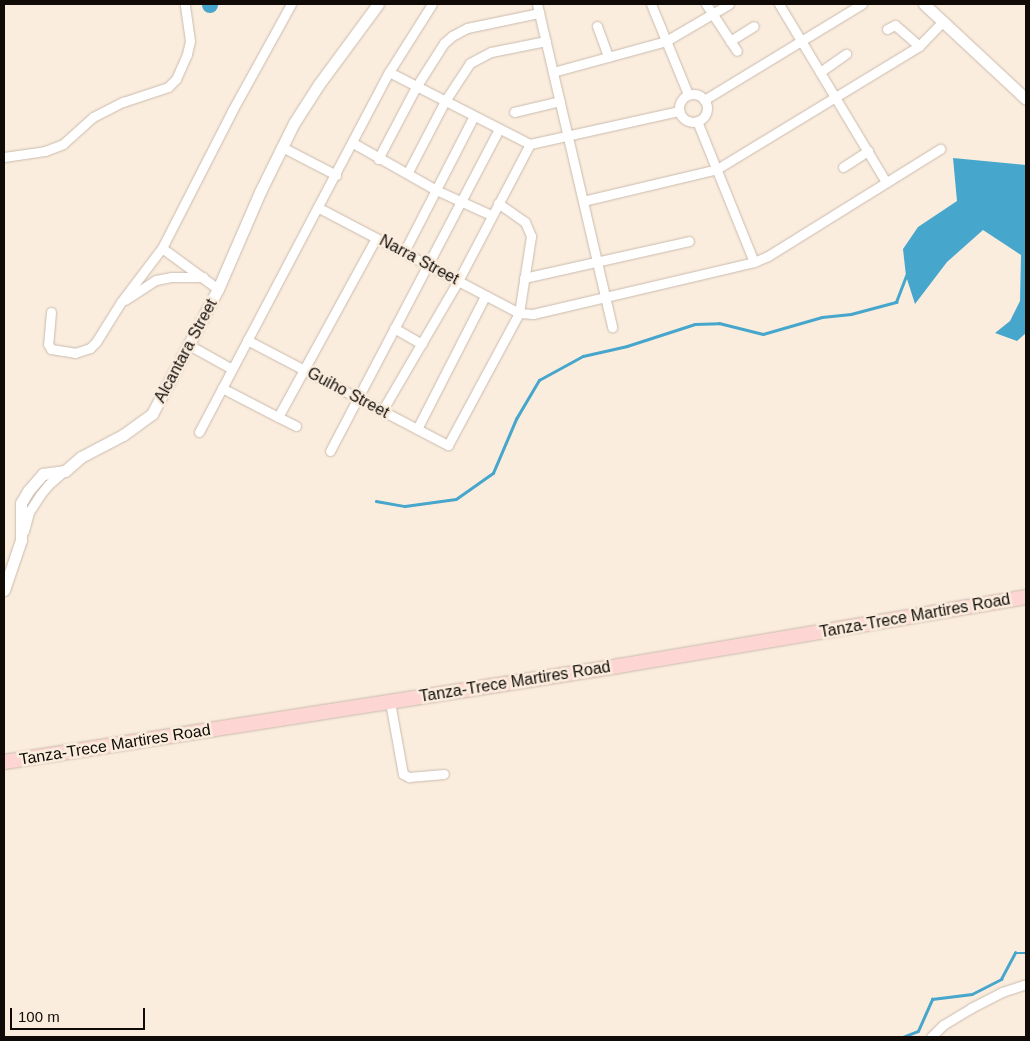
<!DOCTYPE html>
<html>
<head>
<meta charset="utf-8">
<style>
  body { margin:0 }
  #map { position:relative; width:1030px; height:1041px; overflow:hidden; background:#fbedde; font-family:Arial,sans-serif }
  div>[style] { position:absolute }
  .water>* { inset:0; background:#46a6cb }
  .stream>* { height:2.5px; margin:-1.25px; padding:0 1.25px; transform-origin:1.25px; border-radius:1.25px; background:#46a6cb }
  .river>* { height:16px; margin:-8px; padding:0 8px; transform-origin:8px; border-radius:8px; background:#46a6cb }
  .roads { filter:drop-shadow(0 0 1px #c9bbad) drop-shadow(0 0 1px #c9bbad) }
  .minor>* { height:9px; margin:-4.5px; padding:0 4.5px; transform-origin:4.5px; border-radius:4.5px; background:#fff }
  .minor>.ring { margin:-4.5px; padding:0; box-sizing:content-box; background:none; border:9px solid #fff; border-radius:50% }
  .tertiary>* { height:11px; margin:-5.5px; padding:0 5.5px; transform-origin:5.5px; border-radius:5.5px; background:#fff }
  .primary>* { height:14px; margin:-7px; padding:0 7px; transform-origin:7px; border-radius:7px; background:#fdd6d3 }
  span { translate:-50% -50%; white-space:nowrap; text-align:center; line-height:1.15; -webkit-text-stroke:5px #fbedde; paint-order:stroke }
  .street-label { font-size:16px; color:#100b07 }
  .frame { position:absolute; inset:0; border:5px solid #100b07; pointer-events:none }
  .scale { position:absolute; left:10px; top:1008px; width:135px; height:22px; box-sizing:border-box; border:2px solid #100b07; border-top:0; padding-left:6px; font-size:15px; line-height:18px; white-space:nowrap; color:#100b07; -webkit-text-stroke:4px #fbedde; paint-order:stroke }
</style>
</head>
<body>
<div id="map">
  <div class="water">
    <div style="clip-path:polygon(953px 158px,1026px 165px,1026px 333px,1017px 341px,995px 333px,1010px 321px,1020px 301px,1021px 255px,983px 230px,947px 262px,915px 304px,906px 276px,903px 249px,918px 227px,957px 201px)"></div>
  </div>
  <div class="stream">
    <div style="left:376px;top:501px;width:29px;rotate:10deg"></div>
    <div style="left:405px;top:506px;width:51px;rotate:-7.8deg"></div>
    <div style="left:456px;top:499px;width:45px;rotate:-35.1deg"></div>
    <div style="left:493px;top:473px;width:59px;rotate:-66.9deg"></div>
    <div style="left:516px;top:419px;width:45px;rotate:-59.5deg"></div>
    <div style="left:539px;top:380px;width:50px;rotate:-28.6deg"></div>
    <div style="left:583px;top:356px;width:45px;rotate:-12.8deg"></div>
    <div style="left:627px;top:346px;width:71px;rotate:-17.9deg"></div>
    <div style="left:695px;top:324px;width:24px;rotate:-2deg"></div>
    <div style="left:719px;top:323px;width:45px;rotate:14deg"></div>
    <div style="left:763px;top:334px;width:61px;rotate:-16.1deg"></div>
    <div style="left:822px;top:317px;width:29px;rotate:-6deg"></div>
    <div style="left:851px;top:314px;width:47px;rotate:-14.9deg"></div>
    <div style="left:896px;top:302px;width:28px;rotate:-69deg"></div>
    <div style="left:903px;top:1037px;width:16px;rotate:-22deg"></div>
    <div style="left:918px;top:1031px;width:35px;rotate:-66deg"></div>
    <div style="left:932px;top:999px;width:40px;rotate:-7.1deg"></div>
    <div style="left:972px;top:994px;width:33px;rotate:-27deg"></div>
    <div style="left:1001px;top:979px;width:30px;rotate:-62deg"></div>
    <div style="left:1015px;top:953px;width:11px"></div>
  </div>
  <div class="river">
    <div style="left:210px;top:5px;width:1px;rotate:-90deg"></div>
  </div>
  <div class="roads">
    <div class="minor">
      <div style="left:537px;top:4px;width:332px;rotate:76.9deg"></div>
      <div style="left:651px;top:4px;width:97px;rotate:67.7deg"></div>
      <div style="left:706px;top:4px;width:56px;rotate:56.6deg"></div>
      <div style="left:779px;top:4px;width:208px;rotate:59deg"></div>
      <div style="left:597px;top:26px;width:33px;rotate:70deg"></div>
      <div style="left:887px;top:29px;width:9px;rotate:-27deg"></div>
      <div style="left:895px;top:25px;width:32px;rotate:41deg"></div>
      <div style="left:730px;top:41px;width:28px;rotate:-32deg"></div>
      <div style="left:389px;top:72px;width:158px;rotate:27.1deg"></div>
      <div style="left:530px;top:144px;width:153px;rotate:-12.5deg"></div>
      <div style="left:553px;top:72px;width:117px;rotate:-15.3deg"></div>
      <div style="left:666px;top:41px;width:73px;rotate:-30.4deg"></div>
      <div style="left:820px;top:72px;width:32px;rotate:-35deg"></div>
      <div class="ring" style="left:679px;top:94px;width:19px;height:19px"></div>
      <div style="left:704px;top:100px;width:185px;rotate:-31.3deg"></div>
      <div style="left:514px;top:112px;width:47px;rotate:-13.4deg"></div>
      <div style="left:697px;top:121px;width:152px;rotate:68deg"></div>
      <div style="left:353px;top:143px;width:95px;rotate:29.5deg"></div>
      <div style="left:436px;top:190px;width:60px;rotate:24.4deg"></div>
      <div style="left:282px;top:147px;width:61px;rotate:27.4deg"></div>
      <div style="left:4px;top:157px;width:41px;rotate:-8.3deg"></div>
      <div style="left:45px;top:151px;width:19px;rotate:-21deg"></div>
      <div style="left:63px;top:144px;width:40px;rotate:-42deg"></div>
      <div style="left:93px;top:117px;width:34px;rotate:-27deg"></div>
      <div style="left:123px;top:102px;width:47px;rotate:-18.4deg"></div>
      <div style="left:168px;top:87px;width:11px;rotate:-45deg"></div>
      <div style="left:176px;top:79px;width:27px;rotate:-66deg"></div>
      <div style="left:187px;top:54px;width:13px;rotate:-77deg"></div>
      <div style="left:190px;top:41px;width:37px;rotate:-98deg"></div>
      <div style="left:378px;top:159px;width:81px;rotate:-62.2deg"></div>
      <div style="left:416px;top:87px;width:52px;rotate:-57.5deg"></div>
      <div style="left:444px;top:43px;width:11px;rotate:-41deg"></div>
      <div style="left:452px;top:36px;width:17px;rotate:-28deg"></div>
      <div style="left:467px;top:28px;width:74px;rotate:-11.8deg"></div>
      <div style="left:843px;top:167px;width:30px;rotate:-33deg"></div>
      <div style="left:408px;top:172px;width:80px;rotate:-62.5deg"></div>
      <div style="left:445px;top:101px;width:45px;rotate:-56.7deg"></div>
      <div style="left:470px;top:63px;width:24px;rotate:-28deg"></div>
      <div style="left:491px;top:52px;width:56px;rotate:-11.3deg"></div>
      <div style="left:583px;top:201px;width:138px;rotate:-13.4deg"></div>
      <div style="left:717px;top:169px;width:237px;rotate:-31.3deg"></div>
      <div style="left:919px;top:46px;width:35px;rotate:-46deg"></div>
      <div style="left:319px;top:208px;width:226px;rotate:27.7deg"></div>
      <div style="left:519px;top:313px;width:78px;rotate:-81.1deg"></div>
      <div style="left:531px;top:236px;width:15px;rotate:-113deg"></div>
      <div style="left:525px;top:222px;width:33px;rotate:-145deg"></div>
      <div style="left:162px;top:248px;width:69px;rotate:36.2deg"></div>
      <div style="left:404px;top:252px;width:153px;rotate:-62.8deg"></div>
      <div style="left:524px;top:278px;width:169px;rotate:-12.6deg"></div>
      <div style="left:125px;top:300px;width:37px;rotate:-33deg"></div>
      <div style="left:156px;top:280px;width:16px;rotate:-11deg"></div>
      <div style="left:172px;top:277px;width:31px"></div>
      <div style="left:51px;top:312px;width:32px;rotate:95deg"></div>
      <div style="left:48px;top:344px;width:6px;rotate:59deg"></div>
      <div style="left:51px;top:349px;width:24px;rotate:9deg"></div>
      <div style="left:75px;top:353px;width:16px;rotate:-18deg"></div>
      <div style="left:90px;top:348px;width:8px;rotate:-45deg"></div>
      <div style="left:96px;top:342px;width:47px;rotate:-58deg"></div>
      <div style="left:121px;top:302px;width:68px;rotate:-52.8deg"></div>
      <div style="left:162px;top:248px;width:154px;rotate:-62.9deg"></div>
      <div style="left:232px;top:111px;width:122px;rotate:-61.1deg"></div>
      <div style="left:394px;top:328px;width:32px;rotate:30deg"></div>
      <div style="left:247px;top:340px;width:227px;rotate:27.6deg"></div>
      <div style="left:448px;top:445px;width:150px;rotate:-61.7deg"></div>
      <div style="left:519px;top:313px;width:14px;rotate:4deg"></div>
      <div style="left:533px;top:314px;width:227px;rotate:-13.2deg"></div>
      <div style="left:754px;top:262px;width:15px;rotate:-23deg"></div>
      <div style="left:768px;top:256px;width:203px;rotate:-31.9deg"></div>
      <div style="left:189px;top:345px;width:49px;rotate:29.2deg"></div>
      <div style="left:222px;top:388px;width:63px;rotate:27.4deg"></div>
      <div style="left:382px;top:411px;width:151px;rotate:-59.7deg"></div>
      <div style="left:458px;top:281px;width:155px;rotate:-62.3deg"></div>
      <div style="left:296px;top:426px;width:20px;rotate:-153deg"></div>
      <div style="left:278px;top:417px;width:204px;rotate:-61.3deg"></div>
      <div style="left:417px;top:429px;width:149px;rotate:-62.9deg"></div>
      <div style="left:199px;top:432px;width:407px;rotate:-62.2deg"></div>
      <div style="left:389px;top:72px;width:80px;rotate:-57.7deg"></div>
      <div style="left:330px;top:451px;width:364px;rotate:-62.3deg"></div>
      <div style="left:24px;top:531px;width:20px;rotate:-75deg"></div>
      <div style="left:29px;top:512px;width:20px;rotate:-57deg"></div>
      <div style="left:40px;top:495px;width:13px;rotate:-51deg"></div>
      <div style="left:48px;top:485px;width:21px;rotate:-41deg"></div>
      <div style="left:390px;top:702px;width:73px;rotate:79.8deg"></div>
      <div style="left:403px;top:774px;width:7px;rotate:27deg"></div>
      <div style="left:409px;top:777px;width:35px;rotate:-5deg"></div>
      <div style="left:931px;top:1037px;width:17px;rotate:-45deg"></div>
      <div style="left:943px;top:1025px;width:33px;rotate:-31deg"></div>
      <div style="left:971px;top:1008px;width:35px;rotate:-27deg"></div>
      <div style="left:1002px;top:992px;width:25px;rotate:-18deg"></div>
    </div>
    <div class="tertiary">
      <div style="left:924px;top:4px;width:139px;rotate:43deg"></div>
      <div style="left:4px;top:590px;width:53px;rotate:-71.2deg"></div>
      <div style="left:21px;top:540px;width:37px;rotate:-90deg"></div>
      <div style="left:21px;top:503px;width:14px;rotate:-60deg"></div>
      <div style="left:28px;top:491px;width:23px;rotate:-49deg"></div>
      <div style="left:43px;top:474px;width:22px;rotate:-8deg"></div>
      <div style="left:65px;top:471px;width:21px;rotate:-41deg"></div>
      <div style="left:81px;top:457px;width:47px;rotate:-27.6deg"></div>
      <div style="left:123px;top:435px;width:36px;rotate:-36deg"></div>
      <div style="left:152px;top:414px;width:141px;rotate:-62.2deg"></div>
      <div style="left:218px;top:289px;width:106px;rotate:-66.6deg"></div>
      <div style="left:260px;top:192px;width:77px;rotate:-63.8deg"></div>
      <div style="left:294px;top:123px;width:46px;rotate:-57.3deg"></div>
      <div style="left:319px;top:84px;width:99px;rotate:-53.6deg"></div>
    </div>
    <div class="primary">
      <div style="left:4px;top:762px;width:622px;rotate:-8.87deg"></div>
      <div style="left:619px;top:666px;width:413px;rotate:-9.6deg"></div>
    </div>
  </div>
  <div class="street-label">
    <span style="left:419px;top:260px;rotate:28deg">Narra Street</span>
    <span style="left:186px;top:351px;rotate:-62deg">Alcantara Street</span>
    <span style="left:348px;top:393px;rotate:28deg">Guiho Street</span>
    <span style="left:915px;top:616px;rotate:-10deg">Tanza-Trece Martires Road</span>
    <span style="left:515px;top:682px;rotate:-9deg">Tanza-Trece Martires Road</span>
    <span style="left:115px;top:745px;rotate:-9deg">Tanza-Trece Martires Road</span>
  </div>
  <div class="frame"></div>
  <div class="scale">100 m</div>
</div>
</body>
</html>
